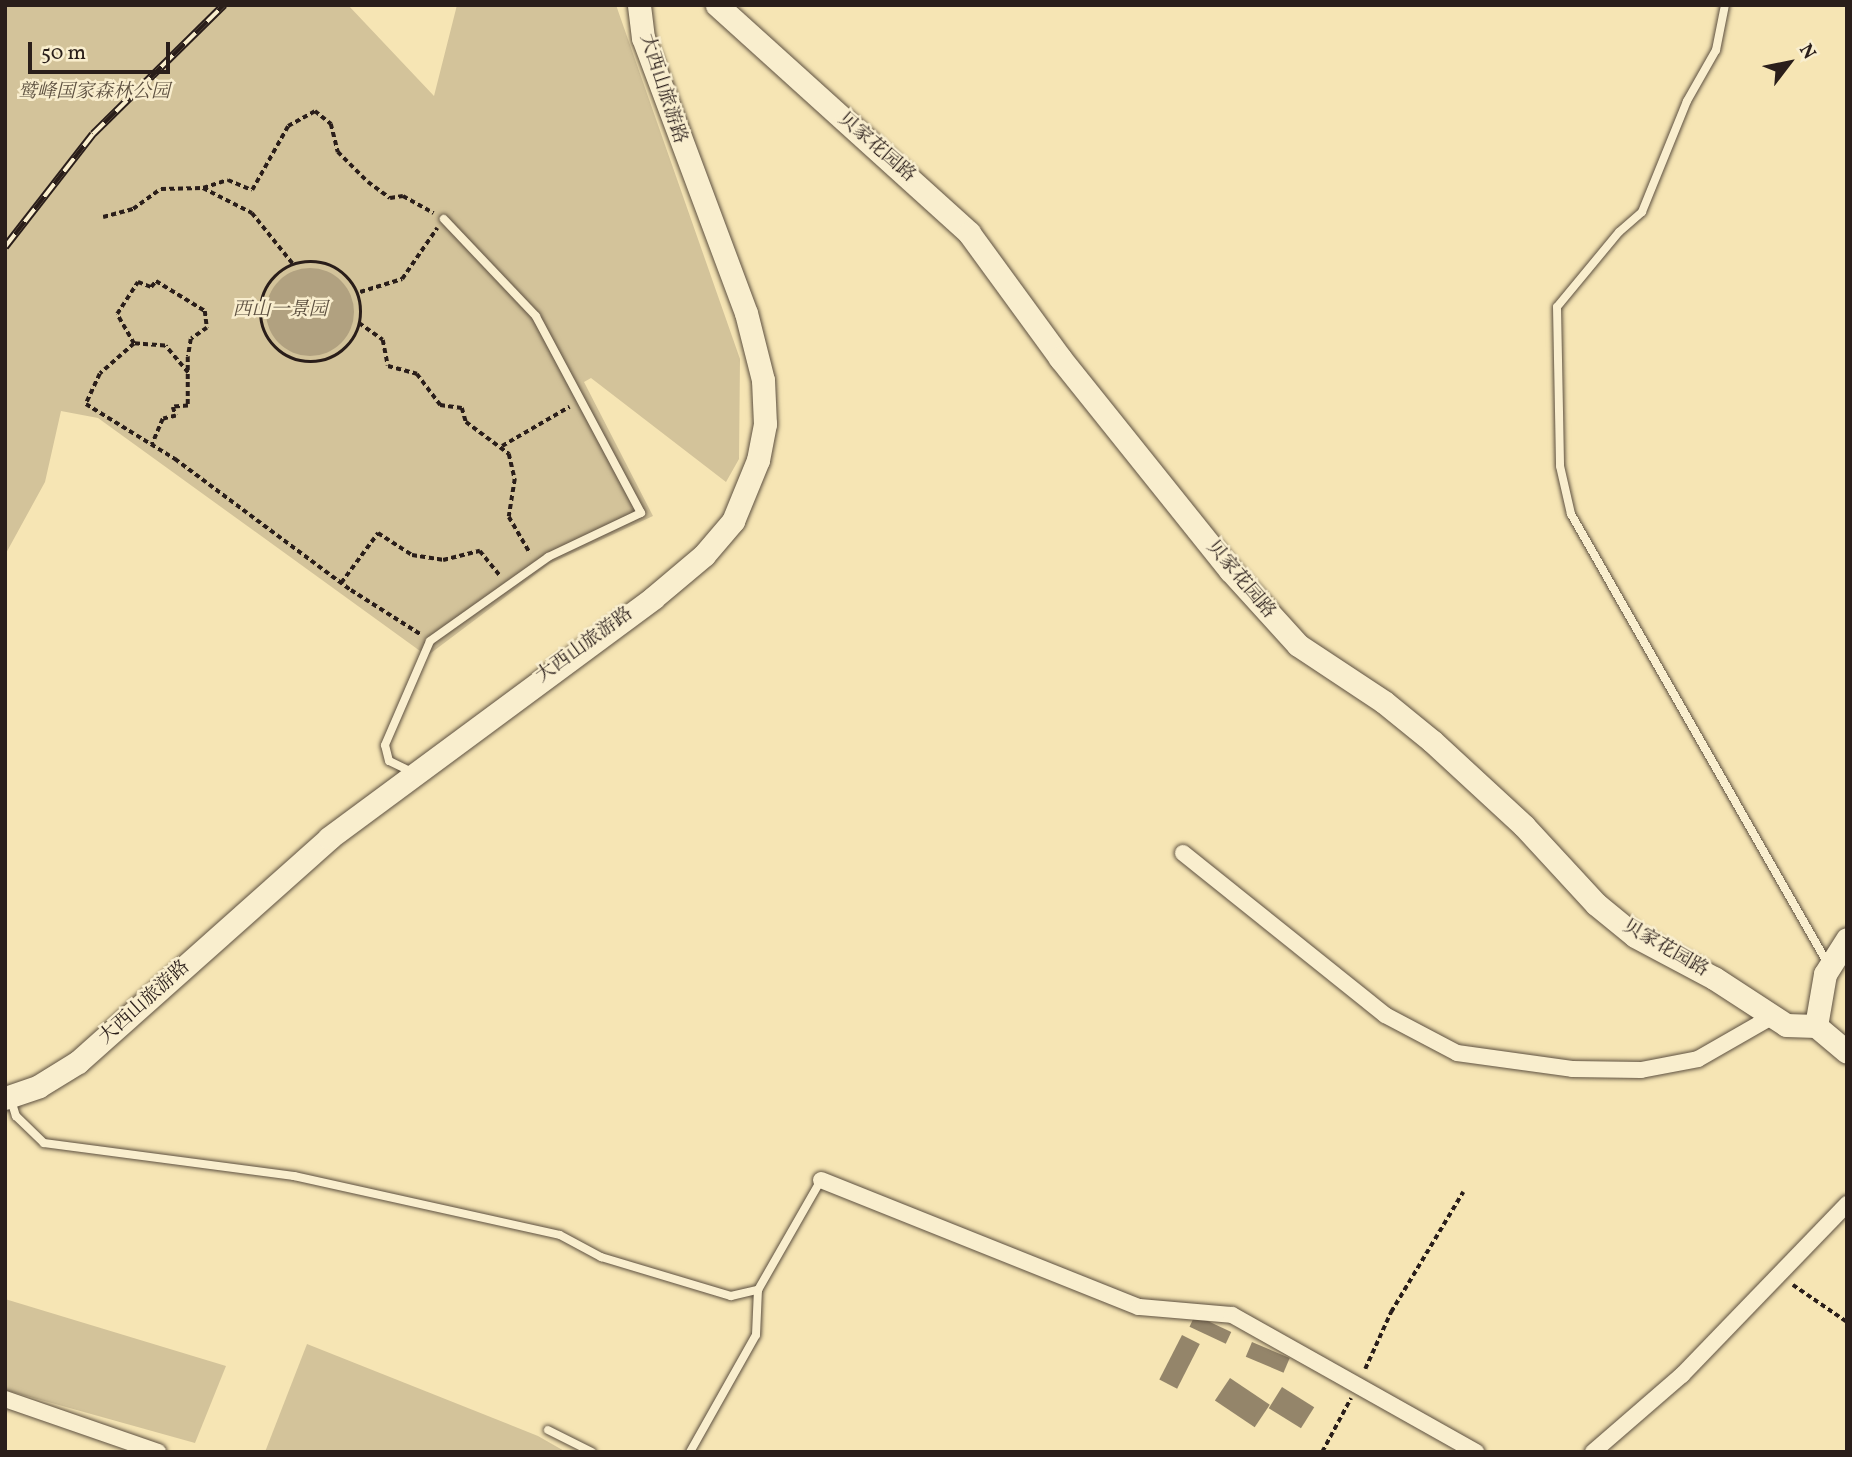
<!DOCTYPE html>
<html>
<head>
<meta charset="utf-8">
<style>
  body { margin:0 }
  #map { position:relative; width:1852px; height:1457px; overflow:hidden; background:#f6e5b4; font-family:Vollkorn,"Noto Serif SC",serif }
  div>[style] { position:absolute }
  .green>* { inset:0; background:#d3c39a }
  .water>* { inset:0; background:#b1a180 }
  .round { border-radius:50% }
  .building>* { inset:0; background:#94856a; transform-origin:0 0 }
  .path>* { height:3.5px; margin-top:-1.75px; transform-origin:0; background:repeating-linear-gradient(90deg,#2a1e1a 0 5px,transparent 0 8.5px) }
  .path>.ring { margin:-1.75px; padding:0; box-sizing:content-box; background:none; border:3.5px solid #2a1e1a; border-radius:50% }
  .roads { filter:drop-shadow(0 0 2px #5d5040) drop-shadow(0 0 2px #5d5040) }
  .lane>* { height:8px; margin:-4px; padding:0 4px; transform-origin:4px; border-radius:4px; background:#f9eece }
  .street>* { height:16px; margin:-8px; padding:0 8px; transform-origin:8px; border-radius:8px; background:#f9eece }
  .secondary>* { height:23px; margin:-11.5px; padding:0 11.5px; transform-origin:11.5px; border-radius:11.5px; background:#f9eece }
  .rail>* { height:8px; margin-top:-4px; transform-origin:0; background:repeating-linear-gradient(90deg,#f9eece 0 16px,#2a1e1a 0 32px); box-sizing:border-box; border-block:2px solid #2a1e1a }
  span { translate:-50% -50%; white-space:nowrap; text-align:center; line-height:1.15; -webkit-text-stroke:5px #f9eece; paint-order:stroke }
  .street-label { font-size:19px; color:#2a1e1a }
  .park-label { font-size:19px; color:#5d5040; font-style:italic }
  .frame { position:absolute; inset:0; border:7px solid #2a1e1a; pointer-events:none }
  .north { position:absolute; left:1754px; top:28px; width:70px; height:70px; -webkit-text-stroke:5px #f9eece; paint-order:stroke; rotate:58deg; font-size:19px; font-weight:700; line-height:28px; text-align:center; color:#2a1e1a }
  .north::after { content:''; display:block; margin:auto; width:24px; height:32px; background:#2a1e1a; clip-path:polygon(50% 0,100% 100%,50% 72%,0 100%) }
  .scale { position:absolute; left:28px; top:42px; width:142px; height:32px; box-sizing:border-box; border:4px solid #2a1e1a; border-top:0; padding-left:9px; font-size:21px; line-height:24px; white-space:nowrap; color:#2a1e1a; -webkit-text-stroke:5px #f9eece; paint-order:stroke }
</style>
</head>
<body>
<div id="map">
  <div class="green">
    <div style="clip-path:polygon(5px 5px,348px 5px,434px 96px,457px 5px,616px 5px,740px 359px,739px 459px,726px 482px,591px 378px,584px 382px,653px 516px,549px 564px,427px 656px,98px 418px,61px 411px,45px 482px,5px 555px)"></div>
    <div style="clip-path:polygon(5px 1299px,226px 1366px,195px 1443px,5px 1390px)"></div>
    <div style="clip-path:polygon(307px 1344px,538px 1436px,566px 1452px,265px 1452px)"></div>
  </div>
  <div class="water">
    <div class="round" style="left:266px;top:268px;width:88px;height:88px"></div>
  </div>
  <div class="building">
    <div style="left:1195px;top:1315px;width:40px;height:13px;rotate:25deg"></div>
    <div style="left:1182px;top:1335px;width:20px;height:50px;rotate:27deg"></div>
    <div style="left:1252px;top:1342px;width:41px;height:16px;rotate:23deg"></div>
    <div style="left:1230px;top:1378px;width:48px;height:27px;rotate:34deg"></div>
    <div style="left:1282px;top:1387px;width:38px;height:25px;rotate:32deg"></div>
  </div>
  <div class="path">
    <div style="left:203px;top:188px;width:55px;rotate:27deg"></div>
    <div style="left:252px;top:213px;width:65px;rotate:51.2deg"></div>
    <div style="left:103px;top:217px;width:31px;rotate:-15deg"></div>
    <div style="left:133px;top:209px;width:34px;rotate:-36deg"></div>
    <div style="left:161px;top:189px;width:42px;rotate:-1.4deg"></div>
    <div style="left:203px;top:188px;width:26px;rotate:-18deg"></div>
    <div style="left:228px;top:180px;width:26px;rotate:23deg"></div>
    <div style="left:252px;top:190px;width:73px;rotate:-60.6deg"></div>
    <div style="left:288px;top:126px;width:31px;rotate:-29deg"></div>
    <div style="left:315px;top:111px;width:21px;rotate:39deg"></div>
    <div style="left:331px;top:124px;width:29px;rotate:76deg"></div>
    <div style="left:338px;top:152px;width:42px;rotate:45deg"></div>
    <div style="left:368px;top:182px;width:27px;rotate:36deg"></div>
    <div style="left:390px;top:198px;width:13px;rotate:-9deg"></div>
    <div style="left:403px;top:196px;width:35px;rotate:29deg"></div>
    <div class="ring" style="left:261px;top:262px;width:96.5px;height:96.5px"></div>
    <div style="left:360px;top:292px;width:44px;rotate:-17.2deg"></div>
    <div style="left:402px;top:279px;width:62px;rotate:-55.5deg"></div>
    <div style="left:359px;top:323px;width:29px;rotate:35deg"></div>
    <div style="left:383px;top:340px;width:26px;rotate:79deg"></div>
    <div style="left:388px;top:366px;width:30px;rotate:15deg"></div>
    <div style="left:417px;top:374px;width:39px;rotate:53deg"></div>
    <div style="left:440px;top:405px;width:22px;rotate:8deg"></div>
    <div style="left:462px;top:408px;width:15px;rotate:74deg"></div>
    <div style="left:466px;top:422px;width:54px;rotate:36.7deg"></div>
    <div style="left:509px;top:454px;width:26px;rotate:77deg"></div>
    <div style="left:515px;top:479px;width:38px;rotate:99deg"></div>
    <div style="left:509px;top:517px;width:42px;rotate:59.7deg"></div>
    <div style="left:134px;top:344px;width:34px;rotate:-120deg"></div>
    <div style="left:117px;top:314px;width:38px;rotate:-57deg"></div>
    <div style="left:138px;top:282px;width:14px;rotate:21deg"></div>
    <div style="left:151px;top:287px;width:8px;rotate:-50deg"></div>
    <div style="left:156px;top:281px;width:57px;rotate:31.5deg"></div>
    <div style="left:205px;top:311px;width:17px;rotate:83deg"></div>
    <div style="left:207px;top:328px;width:19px;rotate:145deg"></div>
    <div style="left:191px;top:339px;width:18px;rotate:99deg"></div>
    <div style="left:188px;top:357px;width:49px;rotate:90deg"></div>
    <div style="left:188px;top:406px;width:15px;rotate:176deg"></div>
    <div style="left:173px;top:407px;width:9px;rotate:72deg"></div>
    <div style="left:176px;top:416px;width:13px;rotate:167deg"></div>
    <div style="left:163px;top:419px;width:28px;rotate:113deg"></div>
    <div style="left:188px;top:373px;width:35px;rotate:-130deg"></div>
    <div style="left:165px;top:346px;width:31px;rotate:-176deg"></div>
    <div style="left:134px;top:344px;width:45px;rotate:138.6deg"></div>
    <div style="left:100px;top:374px;width:33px;rotate:115deg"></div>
    <div style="left:86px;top:404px;width:105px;rotate:31.7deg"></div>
    <div style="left:175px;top:459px;width:219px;rotate:36.7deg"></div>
    <div style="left:351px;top:590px;width:82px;rotate:32.5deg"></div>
    <div style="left:502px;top:446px;width:78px;rotate:-30.2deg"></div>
    <div style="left:341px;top:583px;width:62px;rotate:-53.5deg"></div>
    <div style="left:378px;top:533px;width:40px;rotate:32.9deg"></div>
    <div style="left:412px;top:555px;width:31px;rotate:9deg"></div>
    <div style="left:443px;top:560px;width:38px;rotate:-14deg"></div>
    <div style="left:480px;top:551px;width:33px;rotate:51deg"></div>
    <div style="left:1793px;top:1285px;width:65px;rotate:34.4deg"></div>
    <div style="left:1365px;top:1369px;width:63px;rotate:-65.5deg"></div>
    <div style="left:1391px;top:1312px;width:140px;rotate:-59deg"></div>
    <div style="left:1322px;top:1452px;width:61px;rotate:-61.8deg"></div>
  </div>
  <div class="roads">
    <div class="lane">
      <div style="left:1725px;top:5px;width:46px;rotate:101.3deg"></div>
      <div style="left:1716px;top:50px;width:59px;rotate:119.6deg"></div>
      <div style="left:1687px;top:101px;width:120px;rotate:112.1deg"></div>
      <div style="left:1642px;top:212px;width:30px;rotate:139deg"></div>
      <div style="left:1619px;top:232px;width:97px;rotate:129.6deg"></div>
      <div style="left:1557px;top:307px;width:159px;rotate:88.9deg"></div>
      <div style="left:1560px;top:466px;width:49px;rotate:77.1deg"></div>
      <div style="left:1571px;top:514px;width:518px;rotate:60.27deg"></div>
      <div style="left:412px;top:772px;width:25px;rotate:-154deg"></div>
      <div style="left:389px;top:761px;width:16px;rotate:-104deg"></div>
      <div style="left:385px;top:745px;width:113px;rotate:-66.6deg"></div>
      <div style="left:430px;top:641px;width:145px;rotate:-35.4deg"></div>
      <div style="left:548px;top:557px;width:103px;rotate:-25.3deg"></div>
      <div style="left:641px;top:513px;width:223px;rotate:-118.1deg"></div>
      <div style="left:536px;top:316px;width:134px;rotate:-133.5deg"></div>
      <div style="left:11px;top:1100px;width:17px;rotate:73deg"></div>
      <div style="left:16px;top:1116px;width:39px;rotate:44deg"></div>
      <div style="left:44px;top:1143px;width:252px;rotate:7.5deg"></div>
      <div style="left:294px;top:1176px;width:272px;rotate:12.5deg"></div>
      <div style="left:560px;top:1235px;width:47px;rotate:28.2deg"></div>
      <div style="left:601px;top:1257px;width:136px;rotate:16.7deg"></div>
      <div style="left:731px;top:1296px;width:28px;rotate:-13deg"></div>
      <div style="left:758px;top:1290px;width:127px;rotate:-60.2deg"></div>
      <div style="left:548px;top:1430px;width:49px;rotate:26.6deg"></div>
      <div style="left:690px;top:1452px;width:134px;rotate:-60.6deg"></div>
      <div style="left:756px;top:1335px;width:45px;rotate:-87.5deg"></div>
    </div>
    <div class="street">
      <div style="left:1183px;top:853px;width:259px;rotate:38.7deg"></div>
      <div style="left:1385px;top:1015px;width:81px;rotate:27.8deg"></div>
      <div style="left:1457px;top:1053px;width:116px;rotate:7.9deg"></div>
      <div style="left:1572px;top:1069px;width:69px;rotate:0.8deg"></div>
      <div style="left:1641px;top:1070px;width:58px;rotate:-10.9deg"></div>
      <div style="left:1698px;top:1059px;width:86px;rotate:-29.8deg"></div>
      <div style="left:821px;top:1180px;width:342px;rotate:21.8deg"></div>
      <div style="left:1139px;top:1307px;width:93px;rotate:4.9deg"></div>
      <div style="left:1232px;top:1315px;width:280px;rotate:29.3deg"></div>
      <div style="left:5px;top:1399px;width:162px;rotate:19.1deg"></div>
      <div style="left:1593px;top:1452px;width:118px;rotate:-40.9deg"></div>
      <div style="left:1682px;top:1375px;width:238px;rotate:-46deg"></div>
    </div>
    <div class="secondary">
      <div style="left:717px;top:5px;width:340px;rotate:42.1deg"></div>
      <div style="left:969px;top:233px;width:155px;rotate:53.9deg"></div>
      <div style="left:1060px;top:358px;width:272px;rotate:51.3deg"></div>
      <div style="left:1230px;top:570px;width:101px;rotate:47.8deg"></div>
      <div style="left:1298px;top:645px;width:103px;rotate:33.5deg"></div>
      <div style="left:1384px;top:702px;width:62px;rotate:39.1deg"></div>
      <div style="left:1432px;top:741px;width:125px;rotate:42.7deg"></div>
      <div style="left:1524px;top:826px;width:106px;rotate:47.3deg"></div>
      <div style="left:1596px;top:904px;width:50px;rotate:39.4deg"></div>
      <div style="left:1635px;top:936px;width:89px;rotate:28deg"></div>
      <div style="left:1714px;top:978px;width:86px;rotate:33.1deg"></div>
      <div style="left:1786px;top:1025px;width:30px;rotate:2deg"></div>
      <div style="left:1816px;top:1026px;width:40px;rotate:40deg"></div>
      <div style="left:1816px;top:1026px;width:53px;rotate:-80.2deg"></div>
      <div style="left:1825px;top:974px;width:41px;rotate:-57.8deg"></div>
      <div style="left:5px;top:1098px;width:36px;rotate:-19deg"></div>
      <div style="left:39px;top:1086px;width:46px;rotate:-31.6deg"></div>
      <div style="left:78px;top:1062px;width:336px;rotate:-41.7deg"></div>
      <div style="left:329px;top:838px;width:403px;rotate:-36.5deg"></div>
      <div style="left:653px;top:598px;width:67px;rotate:-40.1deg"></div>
      <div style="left:704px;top:555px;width:45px;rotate:-49.5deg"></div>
      <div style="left:733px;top:521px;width:66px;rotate:-67.7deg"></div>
      <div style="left:758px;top:460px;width:37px;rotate:-79deg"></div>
      <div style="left:765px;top:424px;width:44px;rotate:-92.6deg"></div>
      <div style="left:763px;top:380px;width:69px;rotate:-104.2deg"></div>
      <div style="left:746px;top:313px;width:294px;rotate:-110.5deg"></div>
      <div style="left:643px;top:38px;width:33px;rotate:-97deg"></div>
    </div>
  </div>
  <div class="rail">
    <div style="left:5px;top:247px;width:143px;rotate:-52.1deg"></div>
    <div style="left:93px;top:134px;width:184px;rotate:-44.6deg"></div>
  </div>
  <div class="street-label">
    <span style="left:662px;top:89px;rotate:72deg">大西山旅游路</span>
    <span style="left:876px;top:148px;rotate:41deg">贝家花园路</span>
    <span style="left:1240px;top:580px;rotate:50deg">贝家花园路</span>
    <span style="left:585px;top:646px;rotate:-36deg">大西山旅游路</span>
    <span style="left:1665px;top:949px;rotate:30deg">贝家花园路</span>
    <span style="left:145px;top:1003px;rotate:-42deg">大西山旅游路</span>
  </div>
  <div class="park-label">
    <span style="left:94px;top:93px">鹫峰国家森林公园</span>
    <span style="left:280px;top:311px">西山一景园</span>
  </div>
  <div class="frame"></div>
  <div class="north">N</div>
  <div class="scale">50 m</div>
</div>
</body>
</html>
